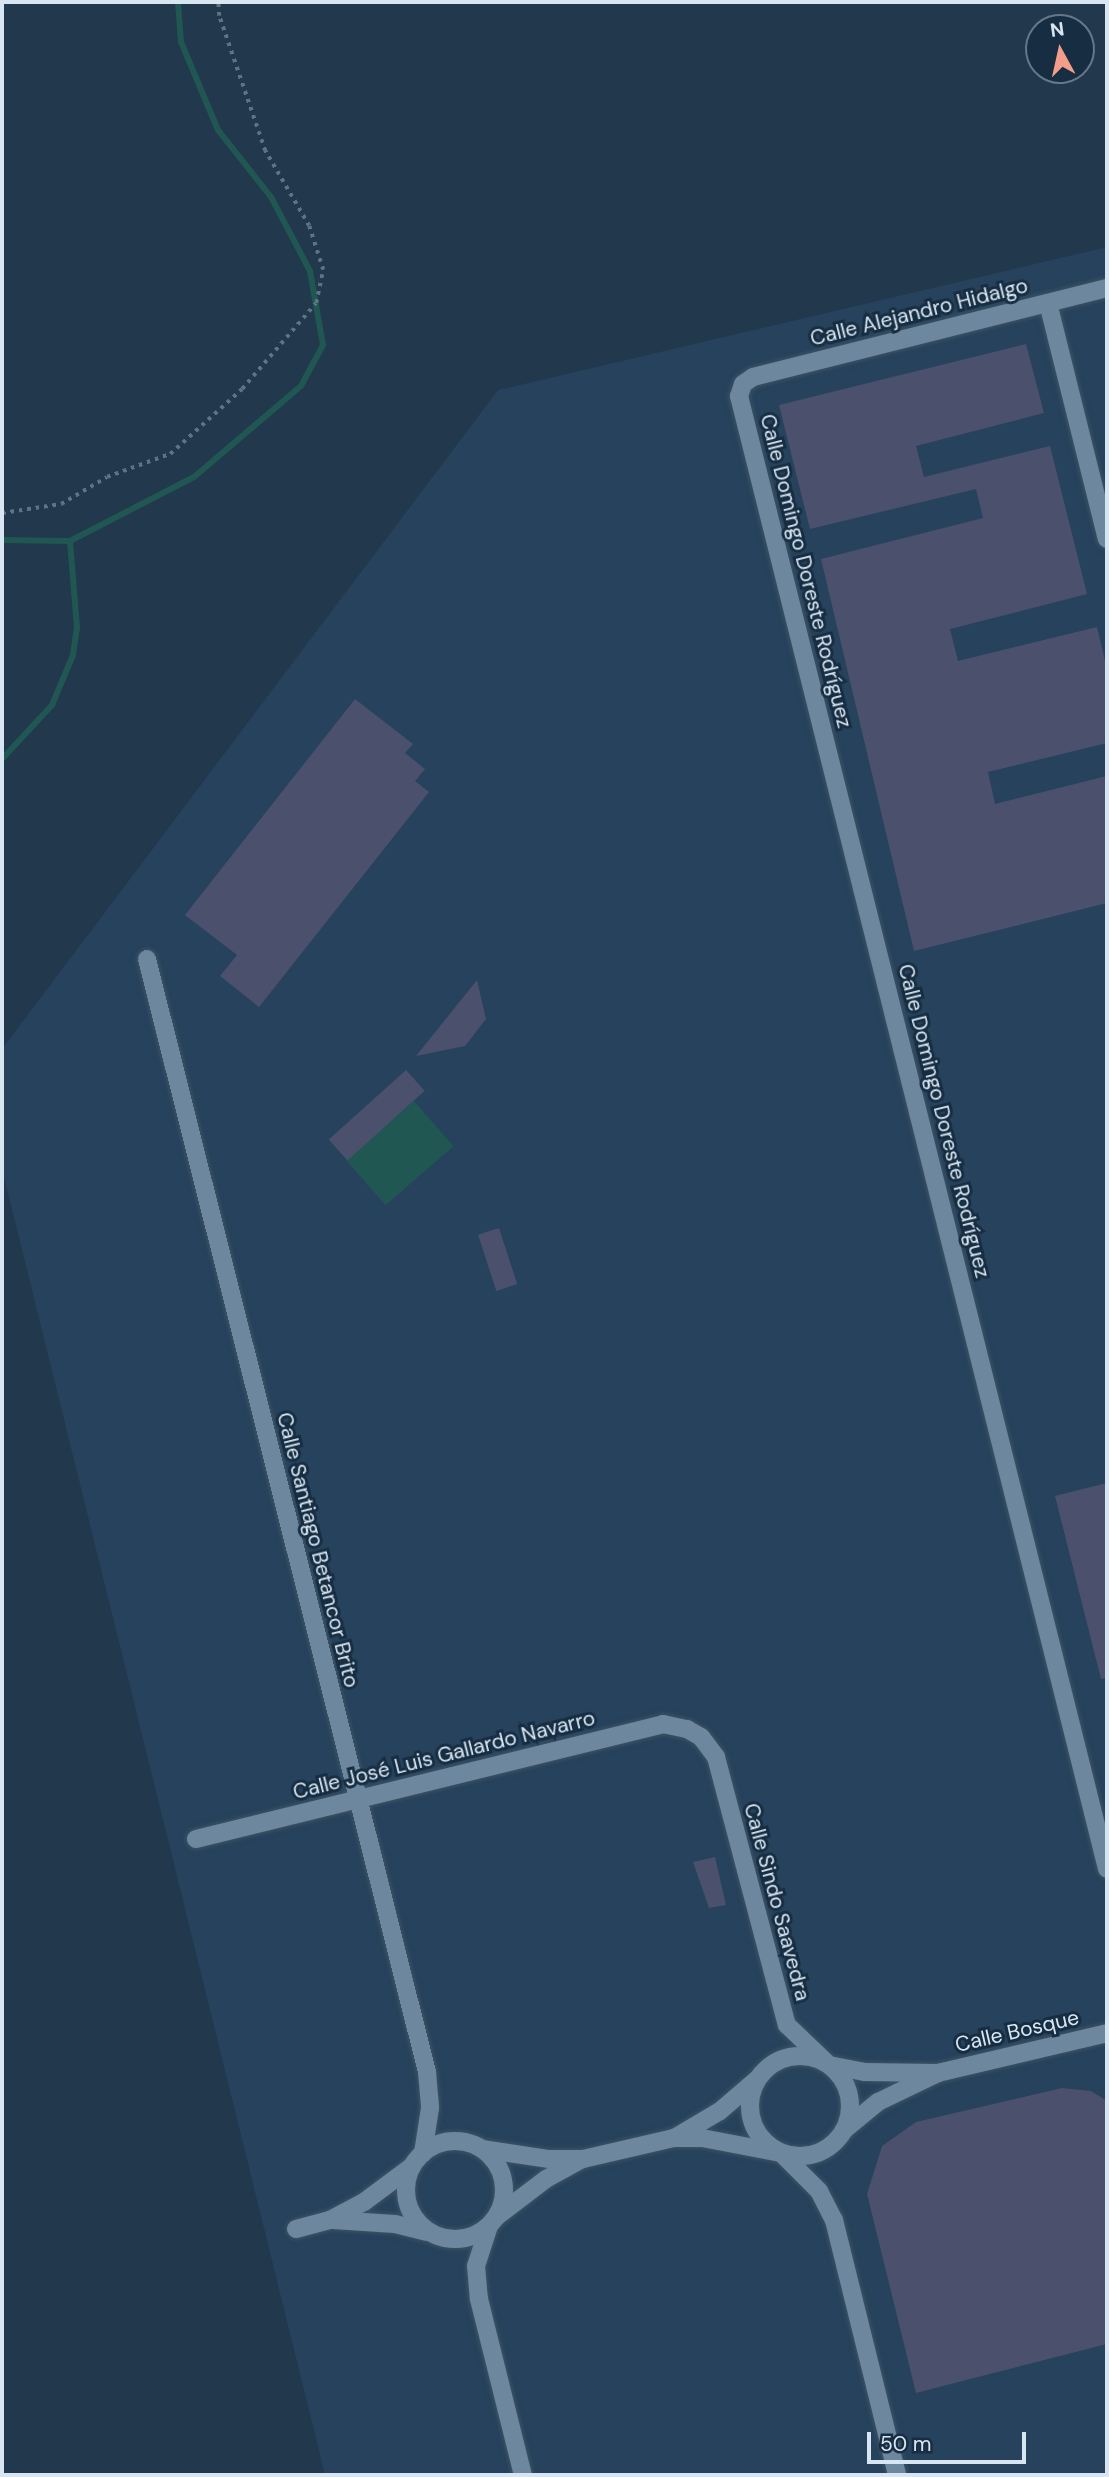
<!DOCTYPE html>
<html>
<head>
<meta charset="utf-8">
<style>
  body { margin:0 }
  #map { position:relative; width:1109px; height:2477px; overflow:hidden; background:#21384d; font-family:"DM Sans",sans-serif }
  div>[style] { position:absolute }
  .built>* { inset:0; background:#26425c }
  .water>* { inset:0; background:#205753; transform-origin:0 0 }
  .stream>* { height:6px; margin:-3px; padding:0 3px; transform-origin:3px; border-radius:3px; background:#205753 }
  .building>* { inset:0; background:#4b506d; transform-origin:0 0 }
  .path>* { height:3.5px; margin-top:-1.75px; transform-origin:0; background:repeating-linear-gradient(90deg,#5f7385 0 3.5px,transparent 0 8.5px) }
  .roads { filter:drop-shadow(0 0 2px #3e5364) drop-shadow(0 0 2px #3e5364) }
  .street>* { height:18px; margin:-9px; padding:0 9px; transform-origin:9px; border-radius:9px; background:#6d879f }
  .street>.ring { margin:-9px; padding:0; box-sizing:content-box; background:none; border:18px solid #6d879f; border-radius:50% }
  span { translate:-50% -50%; white-space:nowrap; text-align:center; line-height:1.15; -webkit-text-stroke:6px #172e42; paint-order:stroke }
  .street-label { font-size:21px; color:#d8e6f3 }
  .frame { position:absolute; inset:0; border:4px solid #d8e6f3; pointer-events:none }
  .north { position:absolute; left:1025px; top:14px; width:70px; height:70px; box-sizing:border-box; background:#172e42; border:2px solid #647889; border-radius:50%; rotate:352deg; font-size:19px; font-weight:700; line-height:28px; text-align:center; color:#d8e6f3 }
  .north::after { content:''; display:block; margin:auto; width:24px; height:32px; background:#f49d8b; clip-path:polygon(50% 0,100% 100%,50% 72%,0 100%) }
  .scale { position:absolute; left:867px; top:2432px; width:159px; height:32px; box-sizing:border-box; border:4px solid #d8e6f3; border-top:0; padding-left:9px; font-size:21px; line-height:24px; white-space:nowrap; color:#d8e6f3; -webkit-text-stroke:5px #172e42; paint-order:stroke }
</style>
</head>
<body>
<div id="map">
  <div class="built">
    <div style="clip-path:polygon(1107px 247px,1107px 2475px,325px 2475px,2px 1169px,2px 1049px,498px 390px)"></div>
  </div>
  <div class="water">
    <div style="left:414px;top:1101px;width:60px;height:90px;rotate:49deg"></div>
  </div>
  <div class="stream">
    <div style="left:2px;top:540px;width:68px;rotate:0.8deg"></div>
    <div style="left:70px;top:541px;width:140px;rotate:-27.3deg"></div>
    <div style="left:194px;top:477px;width:140px;rotate:-40.4deg"></div>
    <div style="left:301px;top:386px;width:47px;rotate:-61.8deg"></div>
    <div style="left:323px;top:345px;width:75px;rotate:-100deg"></div>
    <div style="left:310px;top:271px;width:84px;rotate:-117.8deg"></div>
    <div style="left:271px;top:197px;width:85px;rotate:-128.3deg"></div>
    <div style="left:218px;top:130px;width:95px;rotate:-112.8deg"></div>
    <div style="left:181px;top:42px;width:40px;rotate:-94.3deg"></div>
    <div style="left:2px;top:759px;width:74px;rotate:-47.2deg"></div>
    <div style="left:52px;top:705px;width:54px;rotate:-67.2deg"></div>
    <div style="left:73px;top:655px;width:27px;rotate:-82deg"></div>
    <div style="left:77px;top:628px;width:87px;rotate:-94.6deg"></div>
  </div>
  <div class="building">
    <div style="clip-path:polygon(1026px 344px,1044px 413px,916px 446px,924px 477px,1050px 446px,1087px 594px,950px 629px,958px 661px,1097px 627px,1107px 669px,1107px 743px,988px 772px,995px 804px,1107px 776px,1107px 903px,914px 951px,821px 559px,983px 518px,976px 489px,810px 529px,779px 405px)"></div>
    <div style="clip-path:polygon(355px 699px,413px 744px,405px 753px,425px 769px,415px 781px,429px 792px,259px 1007px,220px 976px,237px 955px,185px 915px)"></div>
    <div style="clip-path:polygon(477px 980px,486px 1019px,465px 1046px,416px 1056px)"></div>
    <div style="left:406px;top:1070px;width:28px;height:104px;rotate:48deg"></div>
    <div style="left:499px;top:1228px;width:59px;height:22px;rotate:72deg"></div>
    <div style="clip-path:polygon(1107px 1483px,1107px 1678px,1101px 1679px,1055px 1496px)"></div>
    <div style="clip-path:polygon(715px 1857px,726px 1905px,709px 1908px,693px 1862px)"></div>
    <div style="clip-path:polygon(1062px 2088px,1091px 2091px,1107px 2101px,1107px 2344px,916px 2393px,867px 2194px,882px 2146px,916px 2122px)"></div>
  </div>
  <div class="path">
    <div style="left:2px;top:513px;width:60px;rotate:-8.7deg"></div>
    <div style="left:61px;top:504px;width:53px;rotate:-30.4deg"></div>
    <div style="left:107px;top:477px;width:67px;rotate:-20.1deg"></div>
    <div style="left:170px;top:454px;width:97px;rotate:-42.1deg"></div>
    <div style="left:242px;top:389px;width:113px;rotate:-49.3deg"></div>
    <div style="left:316px;top:303px;width:34px;rotate:-78deg"></div>
    <div style="left:323px;top:270px;width:46px;rotate:-107.7deg"></div>
    <div style="left:309px;top:226px;width:87px;rotate:-120.4deg"></div>
    <div style="left:265px;top:151px;width:143px;rotate:-108.8deg"></div>
    <div style="left:219px;top:16px;width:14px;rotate:-94deg"></div>
  </div>
  <div class="roads">
    <div class="street">
      <div style="left:1107px;top:288px;width:365px;rotate:165.9deg"></div>
      <div style="left:753px;top:377px;width:12px;rotate:145deg"></div>
      <div style="left:743px;top:384px;width:13px;rotate:108deg"></div>
      <div style="left:739px;top:396px;width:1518px;rotate:75.97deg"></div>
      <div style="left:1048px;top:303px;width:243px;rotate:76deg"></div>
      <div style="left:147px;top:959px;width:1148px;rotate:75.88deg"></div>
      <div style="left:427px;top:2072px;width:36px;rotate:85deg"></div>
      <div style="left:430px;top:2108px;width:46px;rotate:98.8deg"></div>
      <div style="left:196px;top:1839px;width:481px;rotate:-13.8deg"></div>
      <div style="left:663px;top:1724px;width:25px;rotate:12deg"></div>
      <div style="left:687px;top:1729px;width:16px;rotate:30deg"></div>
      <div style="left:701px;top:1737px;width:25px;rotate:53deg"></div>
      <div style="left:716px;top:1757px;width:277px;rotate:75.2deg"></div>
      <div style="left:787px;top:2025px;width:58px;rotate:43.6deg"></div>
      <div style="left:829px;top:2065px;width:37px;rotate:11deg"></div>
      <div style="left:865px;top:2072px;width:73px;rotate:0.8deg"></div>
      <div class="ring" style="left:750px;top:2056px;width:82px;height:82px"></div>
      <div style="left:844px;top:2130px;width:44px;rotate:-39.5deg"></div>
      <div style="left:878px;top:2102px;width:67px;rotate:-25.8deg"></div>
      <div style="left:938px;top:2073px;width:174px;rotate:-13.3deg"></div>
      <div style="left:676px;top:2137px;width:51px;rotate:-30.6deg"></div>
      <div style="left:720px;top:2111px;width:48px;rotate:-40.7deg"></div>
      <div class="ring" style="left:406px;top:2141px;width:80px;height:80px"></div>
      <div style="left:482px;top:2149px;width:68px;rotate:8.5deg"></div>
      <div style="left:549px;top:2159px;width:34px"></div>
      <div style="left:583px;top:2159px;width:92px;rotate:-13.1deg"></div>
      <div style="left:673px;top:2138px;width:29px"></div>
      <div style="left:702px;top:2138px;width:80px;rotate:10.8deg"></div>
      <div style="left:781px;top:2153px;width:54px;rotate:45deg"></div>
      <div style="left:819px;top:2191px;width:33px;rotate:63deg"></div>
      <div style="left:834px;top:2220px;width:263px;rotate:76.1deg"></div>
      <div style="left:496px;top:2217px;width:63px;rotate:-37.2deg"></div>
      <div style="left:546px;top:2179px;width:39px;rotate:-29deg"></div>
      <div style="left:333px;top:2220px;width:62px;rotate:3.7deg"></div>
      <div style="left:395px;top:2224px;width:32px;rotate:14deg"></div>
      <div style="left:489px;top:2226px;width:42px;rotate:108deg"></div>
      <div style="left:476px;top:2266px;width:33px;rotate:85deg"></div>
      <div style="left:479px;top:2299px;width:181px;rotate:76deg"></div>
      <div style="left:296px;top:2229px;width:35px;rotate:-15deg"></div>
      <div style="left:330px;top:2220px;width:38px;rotate:-28deg"></div>
      <div style="left:364px;top:2202px;width:59px;rotate:-36.7deg"></div>
    </div>
  </div>
  <div class="street-label">
    <span style="left:919px;top:312px;rotate:-14deg">Calle Alejandro Hidalgo</span>
    <span style="left:806px;top:571px;rotate:76deg">Calle Domingo Doreste Rodríguez</span>
    <span style="left:944px;top:1121px;rotate:76deg">Calle Domingo Doreste Rodríguez</span>
    <span style="left:318px;top:1550px;rotate:76deg">Calle Santiago Betancor Brito</span>
    <span style="left:444px;top:1755px;rotate:-14deg">Calle José Luis Gallardo Navarro</span>
    <span style="left:777px;top:1902px;rotate:75deg">Calle Sindo Saavedra</span>
    <span style="left:1017px;top:2031px;rotate:-13deg">Calle Bosque</span>
  </div>
  <div class="frame"></div>
  <div class="north">N</div>
  <div class="scale">50 m</div>
</div>
</body>
</html>
